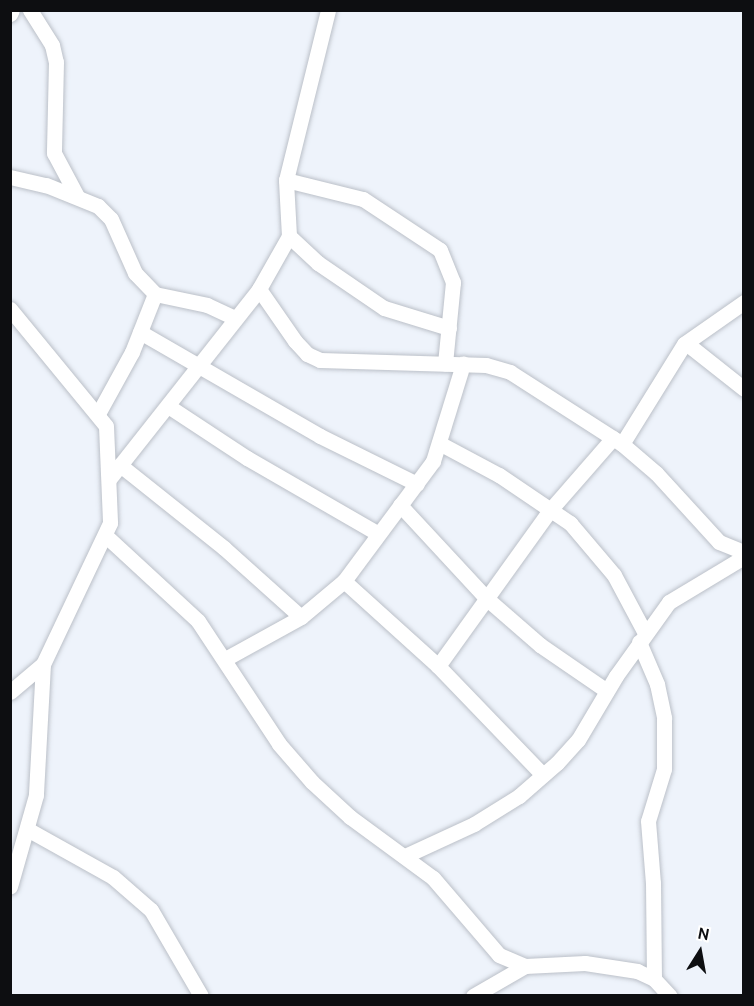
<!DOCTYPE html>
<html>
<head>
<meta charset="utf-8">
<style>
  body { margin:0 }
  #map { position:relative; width:754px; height:1006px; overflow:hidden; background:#eef3fb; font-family:Cabin,sans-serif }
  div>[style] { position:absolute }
  .roads { filter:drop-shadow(0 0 2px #bbc0c8) drop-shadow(0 0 2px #bbc0c8) }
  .minor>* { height:15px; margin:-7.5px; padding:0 7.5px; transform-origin:7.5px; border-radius:7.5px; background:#fff }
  span { translate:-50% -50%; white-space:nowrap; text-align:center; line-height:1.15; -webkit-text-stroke:5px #fff; paint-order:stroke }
  .frame { position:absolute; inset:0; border:12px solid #0d0e11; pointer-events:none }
  .north { position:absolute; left:670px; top:922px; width:60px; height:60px; -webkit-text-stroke:4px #fff; paint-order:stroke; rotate:11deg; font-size:16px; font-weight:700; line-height:24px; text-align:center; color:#0d0e11 }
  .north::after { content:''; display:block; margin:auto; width:21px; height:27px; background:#0d0e11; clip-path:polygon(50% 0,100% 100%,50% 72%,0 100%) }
</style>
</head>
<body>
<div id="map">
  <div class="roads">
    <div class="minor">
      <div style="left:30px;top:10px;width:41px;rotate:57.8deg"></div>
      <div style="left:52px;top:45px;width:17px;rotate:77deg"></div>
      <div style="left:56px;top:62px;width:91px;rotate:91.3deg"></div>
      <div style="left:54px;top:153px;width:49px;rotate:61.9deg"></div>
      <div style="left:10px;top:14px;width:4px;rotate:-63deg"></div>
      <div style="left:10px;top:177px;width:37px;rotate:13deg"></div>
      <div style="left:46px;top:185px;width:56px;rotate:22deg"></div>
      <div style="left:98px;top:206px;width:18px;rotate:45deg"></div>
      <div style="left:111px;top:219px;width:59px;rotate:66deg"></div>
      <div style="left:135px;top:273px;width:29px;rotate:46deg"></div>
      <div style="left:155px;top:294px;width:53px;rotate:11.9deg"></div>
      <div style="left:207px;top:305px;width:29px;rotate:25deg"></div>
      <div style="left:286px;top:180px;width:79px;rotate:13.9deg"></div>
      <div style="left:363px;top:199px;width:92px;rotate:33.5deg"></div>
      <div style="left:440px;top:250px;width:35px;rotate:68deg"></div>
      <div style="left:453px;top:282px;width:82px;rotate:95.6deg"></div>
      <div style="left:289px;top:236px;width:40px;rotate:43deg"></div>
      <div style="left:318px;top:263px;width:80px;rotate:34.3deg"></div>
      <div style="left:384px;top:308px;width:68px;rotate:17.1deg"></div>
      <div style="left:259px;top:289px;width:63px;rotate:55.3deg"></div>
      <div style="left:295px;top:341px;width:18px;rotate:47deg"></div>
      <div style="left:307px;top:354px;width:14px;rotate:25deg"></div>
      <div style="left:320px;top:360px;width:166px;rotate:1.7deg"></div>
      <div style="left:486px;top:365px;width:25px;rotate:16deg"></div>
      <div style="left:510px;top:372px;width:133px;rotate:32.7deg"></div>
      <div style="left:622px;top:444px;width:45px;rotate:40.5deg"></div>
      <div style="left:656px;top:473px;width:93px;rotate:47.6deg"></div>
      <div style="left:719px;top:542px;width:27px;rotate:22deg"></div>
      <div style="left:10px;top:309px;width:151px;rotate:50.6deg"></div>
      <div style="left:106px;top:426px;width:97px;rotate:87.6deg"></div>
      <div style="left:110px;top:523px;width:156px;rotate:115.4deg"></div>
      <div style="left:43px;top:664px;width:131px;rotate:93.1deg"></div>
      <div style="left:36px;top:795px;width:95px;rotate:105.9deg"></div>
      <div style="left:140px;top:332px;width:208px;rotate:30deg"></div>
      <div style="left:320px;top:436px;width:108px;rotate:26.3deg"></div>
      <div style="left:686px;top:343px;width:74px;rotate:38.4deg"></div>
      <div style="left:168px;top:406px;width:95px;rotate:33.4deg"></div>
      <div style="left:247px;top:458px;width:150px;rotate:30deg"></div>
      <div style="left:99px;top:412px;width:68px;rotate:-61.2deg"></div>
      <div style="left:132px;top:352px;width:62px;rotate:-68.4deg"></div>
      <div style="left:439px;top:443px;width:68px;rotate:28.1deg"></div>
      <div style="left:499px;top:475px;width:86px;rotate:34.1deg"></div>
      <div style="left:570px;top:523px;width:68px;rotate:49.8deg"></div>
      <div style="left:614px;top:575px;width:66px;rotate:61.9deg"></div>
      <div style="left:622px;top:444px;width:118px;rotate:-58.2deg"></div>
      <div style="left:684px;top:344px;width:73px;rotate:-35deg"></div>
      <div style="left:120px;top:465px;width:133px;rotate:38.6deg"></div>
      <div style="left:224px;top:548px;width:103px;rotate:41.9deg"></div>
      <div style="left:110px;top:478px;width:241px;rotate:-51.7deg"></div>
      <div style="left:259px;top:289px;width:61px;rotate:-60.5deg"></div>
      <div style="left:289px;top:236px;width:56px;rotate:-93.1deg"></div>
      <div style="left:286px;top:180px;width:175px;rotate:-76.1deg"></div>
      <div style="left:400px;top:505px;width:127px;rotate:47.2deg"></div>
      <div style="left:486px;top:598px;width:72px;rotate:41deg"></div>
      <div style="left:540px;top:645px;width:81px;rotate:34.5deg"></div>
      <div style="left:106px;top:536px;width:125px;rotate:42.7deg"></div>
      <div style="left:198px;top:621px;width:147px;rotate:56.6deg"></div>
      <div style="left:279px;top:744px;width:50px;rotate:49deg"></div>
      <div style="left:312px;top:782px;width:52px;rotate:42.6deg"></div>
      <div style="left:350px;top:817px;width:103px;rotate:36.3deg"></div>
      <div style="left:433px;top:878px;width:101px;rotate:49.4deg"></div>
      <div style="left:499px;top:955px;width:28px;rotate:23deg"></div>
      <div style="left:525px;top:966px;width:60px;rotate:-2.9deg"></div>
      <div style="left:585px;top:963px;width:53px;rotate:8.7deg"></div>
      <div style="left:637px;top:971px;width:19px;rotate:25deg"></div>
      <div style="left:654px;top:979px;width:23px;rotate:47deg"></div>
      <div style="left:344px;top:581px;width:127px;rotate:42.1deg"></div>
      <div style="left:438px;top:666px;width:151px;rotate:46.1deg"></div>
      <div style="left:639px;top:642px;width:46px;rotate:66.8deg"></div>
      <div style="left:657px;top:684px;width:35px;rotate:78deg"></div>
      <div style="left:664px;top:718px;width:51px;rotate:90deg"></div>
      <div style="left:664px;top:769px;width:54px;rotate:107.1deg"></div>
      <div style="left:648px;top:821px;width:62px;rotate:85.4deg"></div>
      <div style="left:653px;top:883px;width:96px;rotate:89.4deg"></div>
      <div style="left:225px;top:659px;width:87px;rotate:-28.9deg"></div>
      <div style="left:301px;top:617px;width:56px;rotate:-39.9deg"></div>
      <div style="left:344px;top:581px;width:149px;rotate:-53.4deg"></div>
      <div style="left:433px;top:461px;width:102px;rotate:-72.8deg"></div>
      <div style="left:438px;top:666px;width:193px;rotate:-54.3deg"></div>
      <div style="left:551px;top:509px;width:94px;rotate:-48.9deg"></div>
      <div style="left:10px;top:692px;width:43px;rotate:-40.3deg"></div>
      <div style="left:27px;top:829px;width:98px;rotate:29.2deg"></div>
      <div style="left:113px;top:877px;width:50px;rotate:41deg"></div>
      <div style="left:151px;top:910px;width:99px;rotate:59.8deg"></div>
      <div style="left:407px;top:855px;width:74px;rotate:-24.8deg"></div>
      <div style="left:474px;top:824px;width:53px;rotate:-31.9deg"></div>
      <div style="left:519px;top:796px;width:50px;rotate:-41deg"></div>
      <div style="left:557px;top:763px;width:31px;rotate:-48deg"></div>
      <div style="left:578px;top:740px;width:74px;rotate:-59.3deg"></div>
      <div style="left:616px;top:676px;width:91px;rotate:-54.4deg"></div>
      <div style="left:669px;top:602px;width:87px;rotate:-31deg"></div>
      <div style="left:473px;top:996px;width:60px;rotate:-30deg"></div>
    </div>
  </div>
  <div class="frame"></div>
  <div class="north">N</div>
</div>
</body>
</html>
